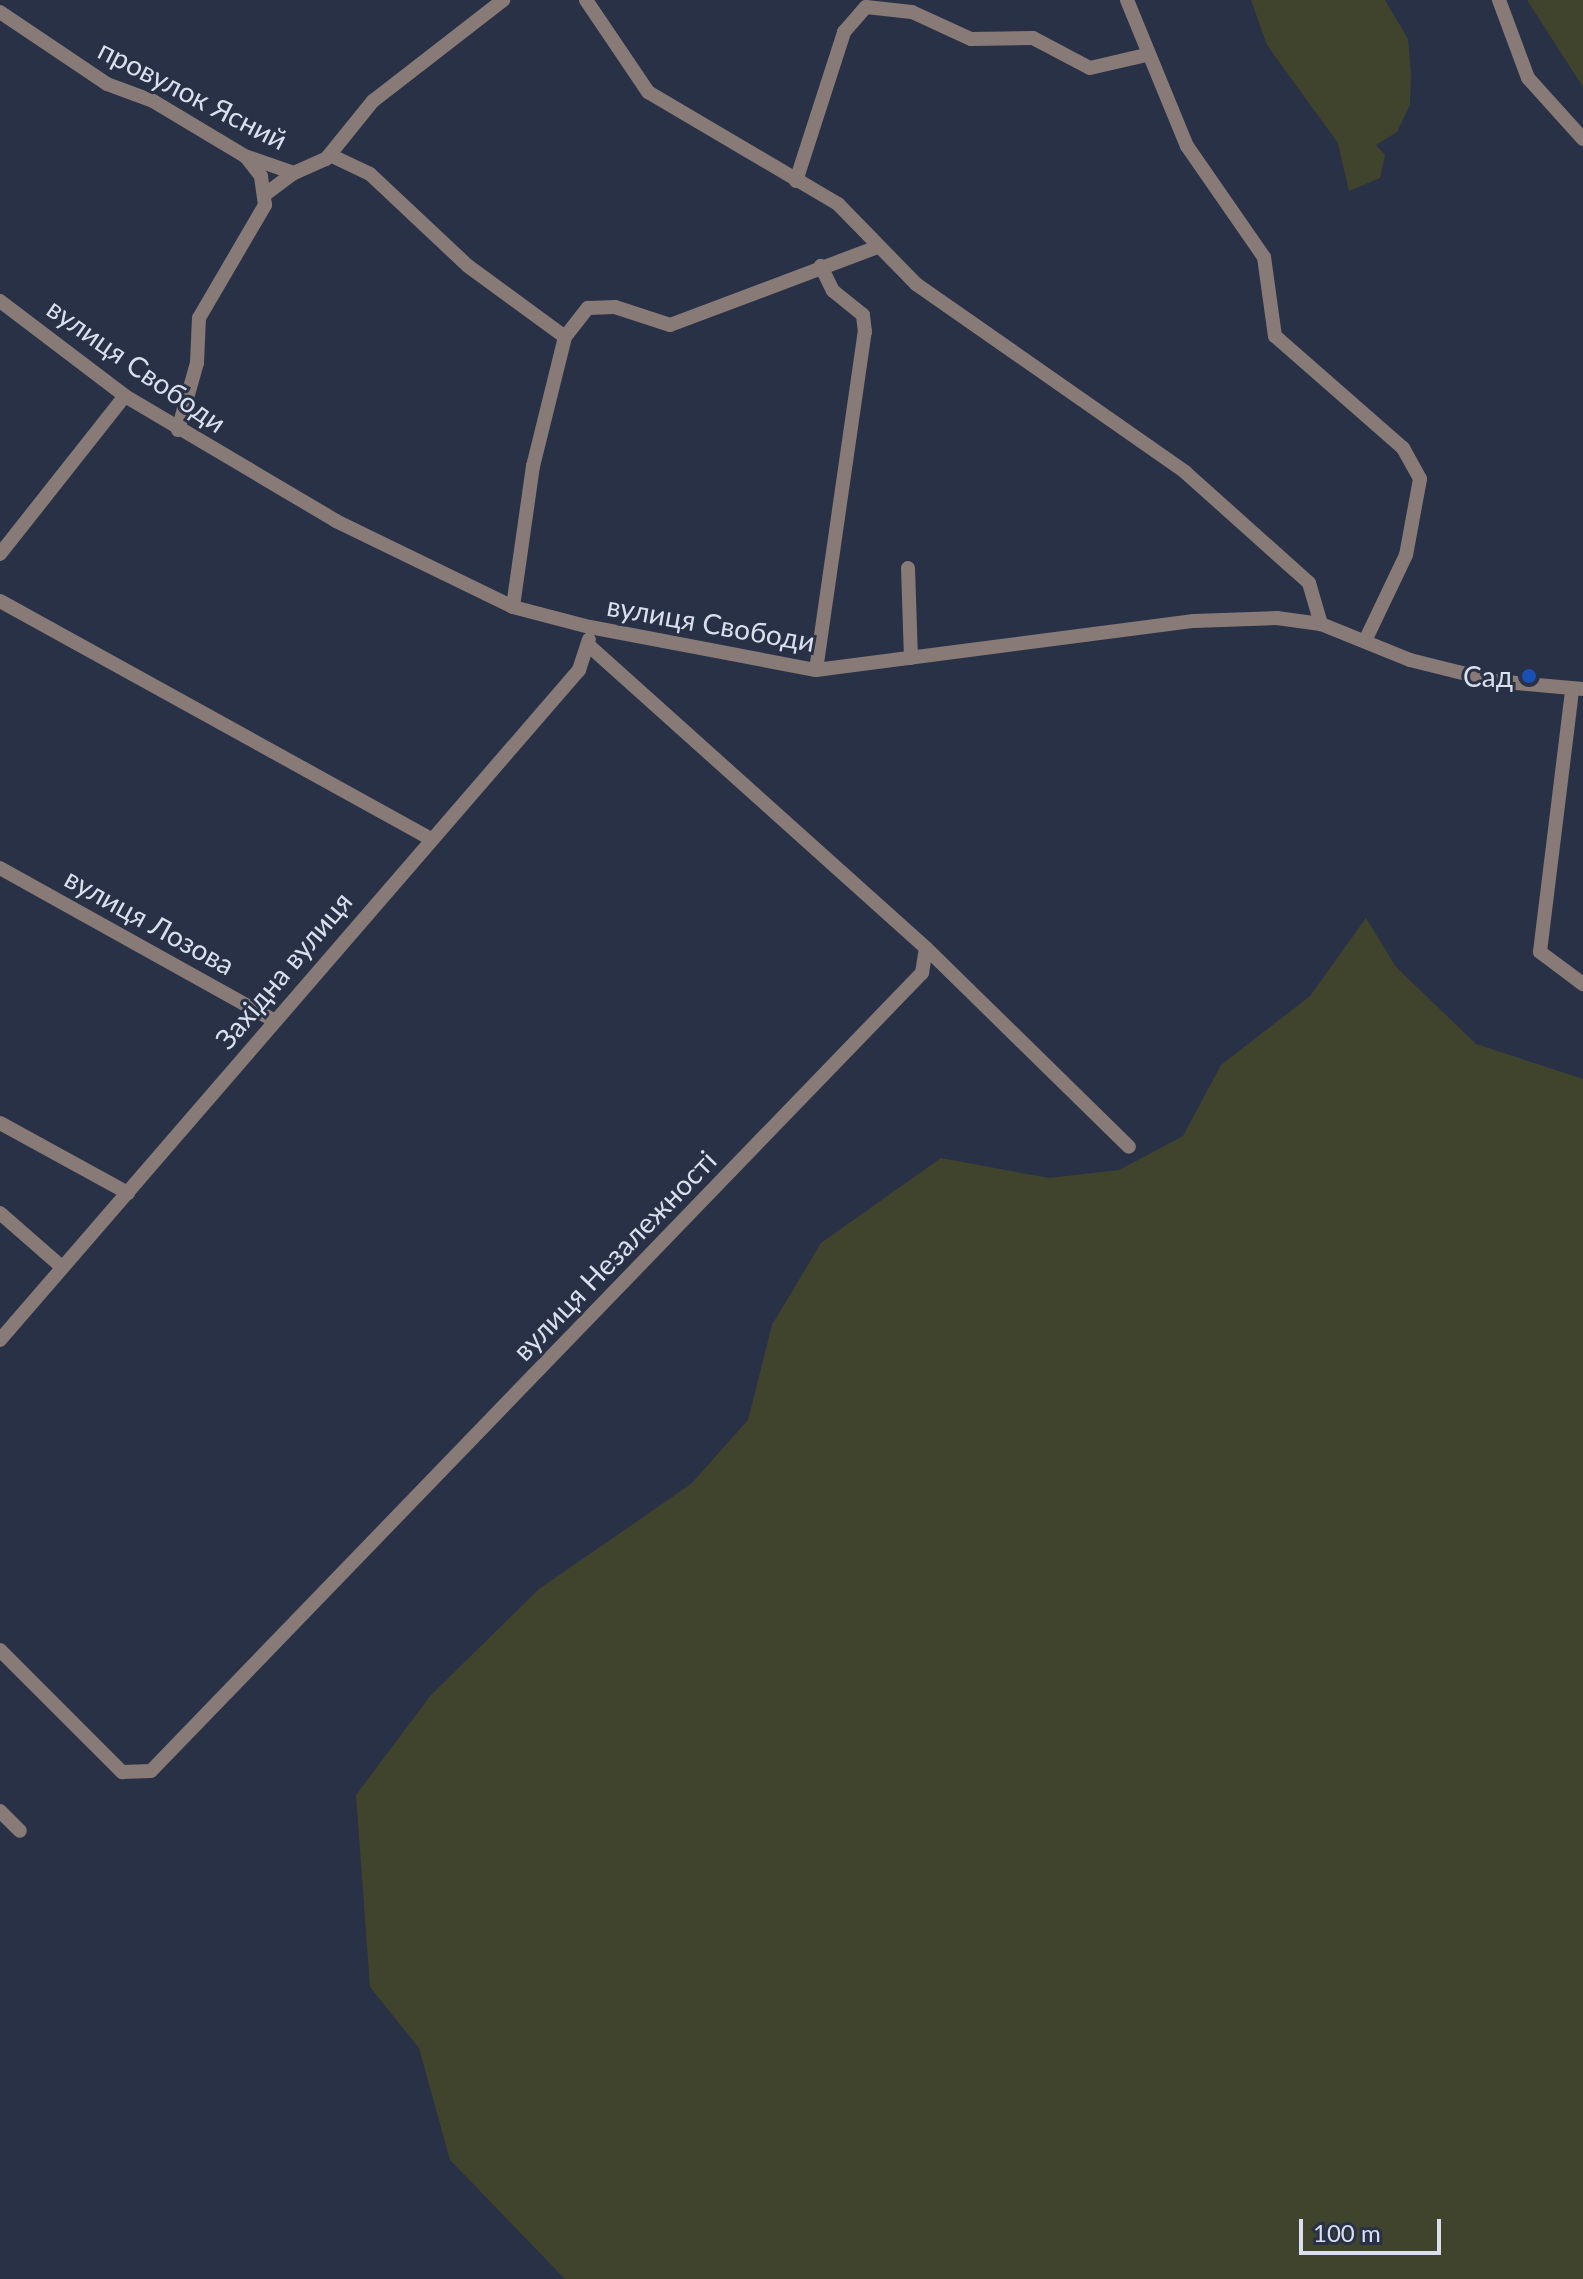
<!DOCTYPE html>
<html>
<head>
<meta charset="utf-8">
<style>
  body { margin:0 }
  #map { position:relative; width:1583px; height:2279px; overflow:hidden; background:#283146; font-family:Lato,sans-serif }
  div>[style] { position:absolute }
  .green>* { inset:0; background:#41442d }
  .minor>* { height:14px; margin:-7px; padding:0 7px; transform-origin:7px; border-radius:7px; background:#887a77 }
  .dots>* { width:22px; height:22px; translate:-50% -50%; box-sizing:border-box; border:4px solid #283146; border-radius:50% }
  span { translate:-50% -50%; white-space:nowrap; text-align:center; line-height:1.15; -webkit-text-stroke:6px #283146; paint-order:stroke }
  .street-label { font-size:28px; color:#d9dfec }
  .poi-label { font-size:28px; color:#d9dfec }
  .right { translate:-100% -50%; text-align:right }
  .scale { position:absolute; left:1299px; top:2219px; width:142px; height:36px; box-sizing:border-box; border:4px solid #d9dfec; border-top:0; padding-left:10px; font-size:24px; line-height:28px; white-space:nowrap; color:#d9dfec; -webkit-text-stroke:6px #283146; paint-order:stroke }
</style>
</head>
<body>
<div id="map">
  <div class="green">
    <div style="clip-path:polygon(1251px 0,1385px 0,1408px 39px,1411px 74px,1410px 105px,1397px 132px,1376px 145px,1385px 155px,1380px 178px,1349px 191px,1338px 143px,1267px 45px)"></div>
    <div style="clip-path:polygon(1527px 0,1583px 0,1583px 87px)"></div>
    <div style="clip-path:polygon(1366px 918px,1396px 967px,1476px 1044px,1583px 1079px,1583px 2279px,565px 2279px,450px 2160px,419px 2048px,370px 1987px,356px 1795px,431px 1695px,539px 1589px,691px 1484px,748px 1420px,772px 1325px,821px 1243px,941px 1158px,1049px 1178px,1119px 1170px,1183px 1136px,1221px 1065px,1310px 996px)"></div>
  </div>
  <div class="minor">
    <div style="left:586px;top:0;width:111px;rotate:56deg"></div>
    <div style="left:648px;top:92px;width:221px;rotate:30.5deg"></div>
    <div style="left:838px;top:204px;width:112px;rotate:45.7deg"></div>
    <div style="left:916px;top:284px;width:328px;rotate:34.9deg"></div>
    <div style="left:1185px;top:472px;width:166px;rotate:41.8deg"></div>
    <div style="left:1309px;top:583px;width:43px;rotate:73.7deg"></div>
    <div style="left:1127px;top:0;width:158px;rotate:67.7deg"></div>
    <div style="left:1187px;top:146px;width:135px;rotate:55.3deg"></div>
    <div style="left:1264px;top:257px;width:80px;rotate:82.1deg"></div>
    <div style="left:1275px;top:336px;width:170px;rotate:41.2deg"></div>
    <div style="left:1403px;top:448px;width:35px;rotate:61deg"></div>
    <div style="left:1420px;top:479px;width:77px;rotate:100.4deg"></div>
    <div style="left:1406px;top:555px;width:95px;rotate:115.5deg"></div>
    <div style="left:1499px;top:0;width:83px;rotate:69.6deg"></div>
    <div style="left:1528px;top:78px;width:82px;rotate:48deg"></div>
    <div style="left:0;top:12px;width:129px;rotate:33.9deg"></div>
    <div style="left:107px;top:84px;width:49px;rotate:20.3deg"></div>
    <div style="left:153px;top:101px;width:107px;rotate:30.9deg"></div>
    <div style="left:245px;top:156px;width:52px;rotate:19.1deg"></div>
    <div style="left:294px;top:173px;width:35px;rotate:-24deg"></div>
    <div style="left:326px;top:159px;width:75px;rotate:-51deg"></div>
    <div style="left:373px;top:101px;width:165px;rotate:-37.8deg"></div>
    <div style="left:330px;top:155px;width:44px;rotate:25.4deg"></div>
    <div style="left:370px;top:174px;width:134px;rotate:43.2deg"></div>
    <div style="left:468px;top:266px;width:120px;rotate:36.2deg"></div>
    <div style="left:565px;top:337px;width:133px;rotate:103.9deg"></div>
    <div style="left:533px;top:466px;width:142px;rotate:98.1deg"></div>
    <div style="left:796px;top:181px;width:157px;rotate:-72.1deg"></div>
    <div style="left:844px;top:32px;width:33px;rotate:-49deg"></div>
    <div style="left:866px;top:7px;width:46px;rotate:6.2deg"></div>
    <div style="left:912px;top:12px;width:65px;rotate:24.6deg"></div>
    <div style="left:971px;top:39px;width:62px;rotate:-0.9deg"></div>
    <div style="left:1033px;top:38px;width:64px;rotate:27.8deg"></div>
    <div style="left:1090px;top:68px;width:57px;rotate:-13.1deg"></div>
    <div style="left:267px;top:193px;width:34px;rotate:-37deg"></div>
    <div style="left:0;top:301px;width:157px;rotate:37.2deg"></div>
    <div style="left:125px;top:396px;width:245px;rotate:30.6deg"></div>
    <div style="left:336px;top:521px;width:197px;rotate:25.9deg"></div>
    <div style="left:513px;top:607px;width:80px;rotate:14.6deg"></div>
    <div style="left:590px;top:627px;width:230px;rotate:10.8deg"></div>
    <div style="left:816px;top:670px;width:381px;rotate:-7.4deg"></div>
    <div style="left:1194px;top:621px;width:83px;rotate:-2.1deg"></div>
    <div style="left:1277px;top:618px;width:44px;rotate:7.8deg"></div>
    <div style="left:1321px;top:624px;width:96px;rotate:22deg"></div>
    <div style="left:1410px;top:660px;width:87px;rotate:14deg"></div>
    <div style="left:1494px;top:681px;width:89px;rotate:5.1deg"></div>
    <div style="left:565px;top:337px;width:37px;rotate:-52deg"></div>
    <div style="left:588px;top:308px;width:27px;rotate:-2deg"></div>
    <div style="left:615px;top:307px;width:58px;rotate:18.1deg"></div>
    <div style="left:670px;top:325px;width:222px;rotate:-20.6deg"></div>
    <div style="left:178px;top:430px;width:70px;rotate:-74.2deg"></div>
    <div style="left:197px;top:363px;width:45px;rotate:-87.5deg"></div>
    <div style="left:199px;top:318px;width:131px;rotate:-59.7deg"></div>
    <div style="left:265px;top:205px;width:29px;rotate:-98deg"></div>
    <div style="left:261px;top:176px;width:24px;rotate:-128deg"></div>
    <div style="left:0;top:554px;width:201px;rotate:-51.7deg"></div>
    <div style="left:908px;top:568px;width:90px;rotate:88.1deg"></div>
    <div style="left:0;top:601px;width:489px;rotate:28.9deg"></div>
    <div style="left:816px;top:670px;width:342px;rotate:-81.8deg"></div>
    <div style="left:865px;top:332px;width:17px;rotate:-97deg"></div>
    <div style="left:863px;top:315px;width:38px;rotate:-141deg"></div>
    <div style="left:833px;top:291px;width:28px;rotate:-116deg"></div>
    <div style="left:1572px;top:691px;width:263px;rotate:97deg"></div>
    <div style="left:1540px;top:952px;width:54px;rotate:36.7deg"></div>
    <div style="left:0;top:868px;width:315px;rotate:29.1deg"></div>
    <div style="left:926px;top:948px;width:284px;rotate:44.4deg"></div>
    <div style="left:0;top:1123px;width:146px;rotate:28.7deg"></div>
    <div style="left:0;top:1213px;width:82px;rotate:41.1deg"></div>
    <div style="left:0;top:1340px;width:886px;rotate:-49.17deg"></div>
    <div style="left:579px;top:670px;width:32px;rotate:-72deg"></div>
    <div style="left:0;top:1650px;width:173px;rotate:45deg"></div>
    <div style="left:122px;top:1772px;width:29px;rotate:-2deg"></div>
    <div style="left:151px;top:1771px;width:1110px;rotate:-45.99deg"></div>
    <div style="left:922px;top:973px;width:25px;rotate:-81deg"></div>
    <div style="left:926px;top:948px;width:453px;rotate:-138.1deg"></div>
    <div style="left:0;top:1811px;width:28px;rotate:45deg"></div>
  </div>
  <div class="dots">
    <div style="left:1529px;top:676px;background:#1a4fb4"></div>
  </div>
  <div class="street-label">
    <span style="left:193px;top:94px;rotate:27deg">провулок Ясний</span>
    <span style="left:137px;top:365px;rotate:35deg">вулиця Свободи</span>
    <span style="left:711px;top:623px;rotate:10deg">вулиця Свободи</span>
    <span style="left:150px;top:921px;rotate:29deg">вулиця Лозова</span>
    <span style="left:283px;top:970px;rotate:-50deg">Західна вулиця</span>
    <span style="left:614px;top:1255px;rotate:-46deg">вулиця Незалежності</span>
  </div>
  <div class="poi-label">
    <span class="right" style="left:1513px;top:676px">Сад</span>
  </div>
  <div class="scale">100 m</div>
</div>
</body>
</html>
